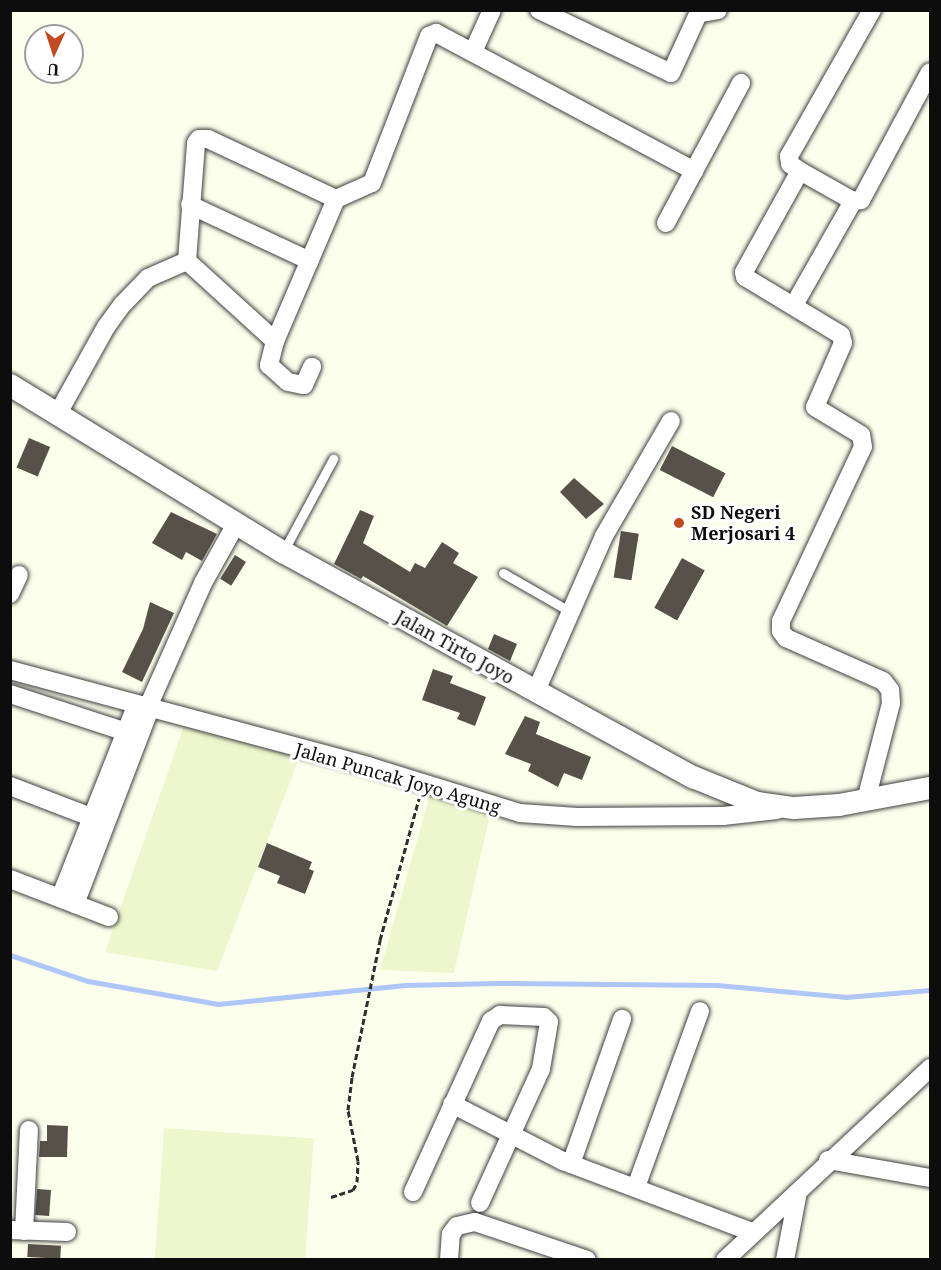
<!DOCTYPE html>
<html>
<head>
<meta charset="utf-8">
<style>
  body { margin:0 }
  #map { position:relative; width:941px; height:1270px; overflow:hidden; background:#fdffed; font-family:"Noto Serif",serif }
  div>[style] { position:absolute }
  .farmland>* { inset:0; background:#edf6cc; transform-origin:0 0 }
  .stream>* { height:4.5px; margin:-2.25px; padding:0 2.25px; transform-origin:2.25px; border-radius:2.25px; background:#afc6f9 }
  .building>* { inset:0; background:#565249; transform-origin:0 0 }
  .path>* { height:3px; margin-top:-1.5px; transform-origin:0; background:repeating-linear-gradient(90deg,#2f2f2f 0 6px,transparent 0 9px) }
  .roads { filter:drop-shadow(0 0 2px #404040) drop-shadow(0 0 2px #404040) }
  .service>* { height:9px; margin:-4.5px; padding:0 4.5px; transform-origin:4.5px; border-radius:4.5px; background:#fff }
  .minor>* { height:18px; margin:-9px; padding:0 9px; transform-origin:9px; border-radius:9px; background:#fff }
  .tertiary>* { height:22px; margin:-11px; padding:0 11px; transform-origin:11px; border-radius:11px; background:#fff }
  .dots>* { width:16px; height:16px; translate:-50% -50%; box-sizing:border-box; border:3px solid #fff; border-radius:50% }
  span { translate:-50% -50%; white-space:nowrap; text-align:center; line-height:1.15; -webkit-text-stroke:6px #fff; paint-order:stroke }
  .poi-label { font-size:18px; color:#0d0d0d; font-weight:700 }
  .left { translate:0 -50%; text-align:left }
  .street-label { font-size:18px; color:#0d0d0d }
  .frame { position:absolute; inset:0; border:12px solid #0d0d0d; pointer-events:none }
  .north { position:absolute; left:24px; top:24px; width:60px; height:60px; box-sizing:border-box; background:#fff; border:2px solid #9e9e9e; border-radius:50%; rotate:183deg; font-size:16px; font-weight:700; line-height:24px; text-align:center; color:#0d0d0d }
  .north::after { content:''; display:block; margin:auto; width:21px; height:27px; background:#c44a1e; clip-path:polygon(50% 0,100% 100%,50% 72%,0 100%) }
</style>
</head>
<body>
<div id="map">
  <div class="farmland">
    <div style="clip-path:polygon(184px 726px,300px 756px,217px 971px,105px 952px)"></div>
    <div style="clip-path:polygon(430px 795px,490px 814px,454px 973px,380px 970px)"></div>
    <div style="left:164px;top:1128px;width:150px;height:131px;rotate:4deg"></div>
  </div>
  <div class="stream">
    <div style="left:10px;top:955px;width:82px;rotate:18.4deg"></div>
    <div style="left:88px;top:981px;width:132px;rotate:10deg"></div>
    <div style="left:218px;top:1004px;width:188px;rotate:-5.8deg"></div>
    <div style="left:405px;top:985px;width:92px;rotate:-1.2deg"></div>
    <div style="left:497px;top:983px;width:220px;rotate:0.5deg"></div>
    <div style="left:717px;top:985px;width:130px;rotate:5.3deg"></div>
    <div style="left:846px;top:997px;width:84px;rotate:-4.8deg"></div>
  </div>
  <div class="building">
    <div style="left:29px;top:438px;width:23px;height:32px;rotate:23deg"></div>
    <div style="left:672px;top:446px;width:60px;height:27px;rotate:27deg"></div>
    <div style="clip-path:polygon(574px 478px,604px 504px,586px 519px,560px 492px)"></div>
    <div style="clip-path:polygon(360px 510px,374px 516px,363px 543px,410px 572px,415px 563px,425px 568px,442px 542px,459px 553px,453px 563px,478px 577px,447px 626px,363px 576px,361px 579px,334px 564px)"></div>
    <div style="clip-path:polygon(171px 512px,217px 534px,202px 561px,186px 552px,182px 560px,152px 543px)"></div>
    <div style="left:621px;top:531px;width:18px;height:47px;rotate:9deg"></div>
    <div style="left:235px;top:555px;width:13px;height:28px;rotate:32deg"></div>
    <div style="left:682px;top:558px;width:26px;height:57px;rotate:29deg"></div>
    <div style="clip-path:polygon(150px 602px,174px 613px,142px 682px,122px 672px,143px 629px)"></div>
    <div style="clip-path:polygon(494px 634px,517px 644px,510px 661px,488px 649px)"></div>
    <div style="clip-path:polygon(433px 669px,453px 676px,450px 683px,486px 697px,475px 726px,457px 719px,460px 713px,422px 700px)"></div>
    <div style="clip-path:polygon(525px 716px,540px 722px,536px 734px,591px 757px,582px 780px,564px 773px,558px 787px,528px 771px,531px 764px,505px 754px)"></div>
    <div style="clip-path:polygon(267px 843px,312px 862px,309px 869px,314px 871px,305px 894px,277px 883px,280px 876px,258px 867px)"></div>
    <div style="clip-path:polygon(47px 1125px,68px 1126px,67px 1157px,39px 1157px,40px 1141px,47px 1141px)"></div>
    <div style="left:37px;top:1189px;width:14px;height:26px;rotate:4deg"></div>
    <div style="left:28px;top:1244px;width:33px;height:13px;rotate:3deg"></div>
  </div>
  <div class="path">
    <div style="left:331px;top:1197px;width:23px;rotate:-18deg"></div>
    <div style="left:353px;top:1190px;width:9px;rotate:-63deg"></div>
    <div style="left:357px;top:1182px;width:21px;rotate:-87deg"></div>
    <div style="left:358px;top:1161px;width:52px;rotate:-101.1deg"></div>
    <div style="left:348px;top:1110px;width:33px;rotate:-83deg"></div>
    <div style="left:352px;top:1077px;width:140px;rotate:-78.4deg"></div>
    <div style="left:380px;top:940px;width:147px;rotate:-74.6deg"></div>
  </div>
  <div class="roads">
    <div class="service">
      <div style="left:283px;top:552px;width:106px;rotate:-61.7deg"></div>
      <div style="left:503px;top:573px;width:76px;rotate:29.9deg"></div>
    </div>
    <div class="minor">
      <div style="left:539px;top:10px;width:146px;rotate:25.5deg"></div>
      <div style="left:671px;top:73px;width:69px;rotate:-65.3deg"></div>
      <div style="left:700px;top:13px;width:18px;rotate:-9deg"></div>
      <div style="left:473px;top:52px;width:46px;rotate:-65.7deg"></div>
      <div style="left:800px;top:171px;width:61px;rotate:29.5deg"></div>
      <div style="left:336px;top:199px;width:39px;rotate:-24deg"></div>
      <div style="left:372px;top:183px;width:158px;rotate:-68.8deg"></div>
      <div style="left:429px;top:36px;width:8px;rotate:-23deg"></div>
      <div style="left:436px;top:33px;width:293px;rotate:28.1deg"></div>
      <div style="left:190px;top:205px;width:132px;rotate:25deg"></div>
      <div style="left:666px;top:223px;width:159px;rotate:-61.8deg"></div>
      <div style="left:794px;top:305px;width:120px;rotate:-60.4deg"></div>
      <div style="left:853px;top:201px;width:8px;rotate:-7deg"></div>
      <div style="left:861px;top:200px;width:145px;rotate:-61.7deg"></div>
      <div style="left:275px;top:341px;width:25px;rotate:104deg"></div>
      <div style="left:269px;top:365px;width:25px;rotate:42deg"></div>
      <div style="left:288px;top:382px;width:16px;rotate:11deg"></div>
      <div style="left:304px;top:385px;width:20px;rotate:-66deg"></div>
      <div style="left:57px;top:415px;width:101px;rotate:-60.9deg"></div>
      <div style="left:106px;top:327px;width:29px;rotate:-54deg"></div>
      <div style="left:123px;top:304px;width:36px;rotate:-46deg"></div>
      <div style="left:148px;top:278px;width:43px;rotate:-23.6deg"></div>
      <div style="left:187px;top:261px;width:118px;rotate:-85.6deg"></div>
      <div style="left:196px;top:143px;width:5px;rotate:-53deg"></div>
      <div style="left:199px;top:139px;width:9px"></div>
      <div style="left:208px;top:139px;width:141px;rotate:25.1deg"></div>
      <div style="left:336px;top:199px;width:155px;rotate:113.2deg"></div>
      <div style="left:275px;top:341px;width:119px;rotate:-137.7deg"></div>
      <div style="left:10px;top:594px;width:21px;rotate:-65deg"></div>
      <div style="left:10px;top:670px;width:371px;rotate:15deg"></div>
      <div style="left:368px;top:766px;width:159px;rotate:17.2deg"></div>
      <div style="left:520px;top:813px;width:57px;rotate:4deg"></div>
      <div style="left:577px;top:817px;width:146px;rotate:-0.4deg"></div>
      <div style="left:723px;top:816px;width:54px;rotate:-6.3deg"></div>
      <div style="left:536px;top:691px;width:169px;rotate:-66.3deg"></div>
      <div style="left:604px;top:536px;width:133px;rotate:-59.8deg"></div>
      <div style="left:10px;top:694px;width:122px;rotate:18.1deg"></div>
      <div style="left:147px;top:709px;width:138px;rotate:-66deg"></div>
      <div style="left:203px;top:583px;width:68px;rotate:-60.8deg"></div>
      <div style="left:10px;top:786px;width:97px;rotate:21deg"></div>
      <div style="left:866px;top:800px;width:100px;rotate:-75.5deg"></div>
      <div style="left:891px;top:703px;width:13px;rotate:-94deg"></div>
      <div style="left:890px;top:690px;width:11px;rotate:-128deg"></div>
      <div style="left:883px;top:681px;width:106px;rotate:-156.1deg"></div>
      <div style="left:786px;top:638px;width:9px;rotate:-126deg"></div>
      <div style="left:781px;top:631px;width:10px;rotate:-90deg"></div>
      <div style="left:781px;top:621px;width:192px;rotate:-64.8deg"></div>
      <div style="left:863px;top:447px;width:12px;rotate:-99deg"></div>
      <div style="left:861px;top:435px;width:54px;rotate:-148.7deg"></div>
      <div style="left:815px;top:407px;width:70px;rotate:-66.4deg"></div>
      <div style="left:843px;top:343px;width:8px;rotate:-104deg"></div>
      <div style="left:841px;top:335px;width:112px;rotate:-148.9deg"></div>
      <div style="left:745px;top:277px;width:5px;rotate:-101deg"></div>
      <div style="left:744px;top:272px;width:115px;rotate:-61deg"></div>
      <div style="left:800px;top:171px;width:12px;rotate:-145deg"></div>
      <div style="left:790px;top:164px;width:8px;rotate:-97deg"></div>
      <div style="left:789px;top:156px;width:168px;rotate:-60.4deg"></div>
      <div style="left:10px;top:879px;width:106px;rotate:21deg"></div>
      <div style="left:60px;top:898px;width:206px;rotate:-68.4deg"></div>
      <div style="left:75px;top:904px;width:209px;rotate:-69deg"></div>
      <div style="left:452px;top:1104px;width:125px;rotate:27.2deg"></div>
      <div style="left:563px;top:1161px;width:202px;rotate:20.6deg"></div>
      <div style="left:828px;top:1160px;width:104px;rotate:10deg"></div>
      <div style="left:571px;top:1164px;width:154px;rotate:-70.6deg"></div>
      <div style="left:636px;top:1187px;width:187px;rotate:-70deg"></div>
      <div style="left:413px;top:1192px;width:188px;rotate:-65.5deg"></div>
      <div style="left:491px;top:1021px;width:11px;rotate:-34deg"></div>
      <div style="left:500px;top:1015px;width:44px;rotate:2.6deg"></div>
      <div style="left:544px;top:1017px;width:7px;rotate:45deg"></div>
      <div style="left:549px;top:1022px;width:48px;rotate:99.7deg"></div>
      <div style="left:541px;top:1069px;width:147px;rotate:114.5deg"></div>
      <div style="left:10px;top:1230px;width:57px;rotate:2deg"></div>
      <div style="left:24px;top:1231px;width:101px;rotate:-87.2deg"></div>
      <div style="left:449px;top:1260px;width:26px;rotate:-86deg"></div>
      <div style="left:451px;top:1234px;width:10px;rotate:-53deg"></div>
      <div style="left:457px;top:1226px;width:18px;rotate:-13deg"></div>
      <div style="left:475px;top:1222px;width:118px;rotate:18.7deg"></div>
      <div style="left:725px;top:1260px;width:281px;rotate:-43.1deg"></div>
      <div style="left:785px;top:1260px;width:69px;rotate:-79.2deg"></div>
    </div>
    <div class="tertiary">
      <div style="left:10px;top:385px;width:320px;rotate:31.5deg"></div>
      <div style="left:283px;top:552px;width:468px;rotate:28.8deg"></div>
      <div style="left:693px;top:777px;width:69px;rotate:22.1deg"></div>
      <div style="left:757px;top:803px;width:37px;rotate:8deg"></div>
      <div style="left:794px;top:808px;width:45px;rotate:-3.8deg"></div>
      <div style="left:839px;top:805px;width:93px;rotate:-10.6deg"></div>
    </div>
  </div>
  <div class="dots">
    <div style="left:679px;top:523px;background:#c44a1e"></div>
  </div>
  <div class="poi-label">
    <span class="left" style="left:691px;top:523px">SD Negeri<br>Merjosari 4</span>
  </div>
  <div class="street-label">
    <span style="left:455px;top:647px;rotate:29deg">Jalan Tirto Joyo</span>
    <span style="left:398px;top:778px;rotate:16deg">Jalan Puncak Joyo Agung</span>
  </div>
  <div class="frame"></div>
  <div class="north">U</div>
</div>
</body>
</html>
